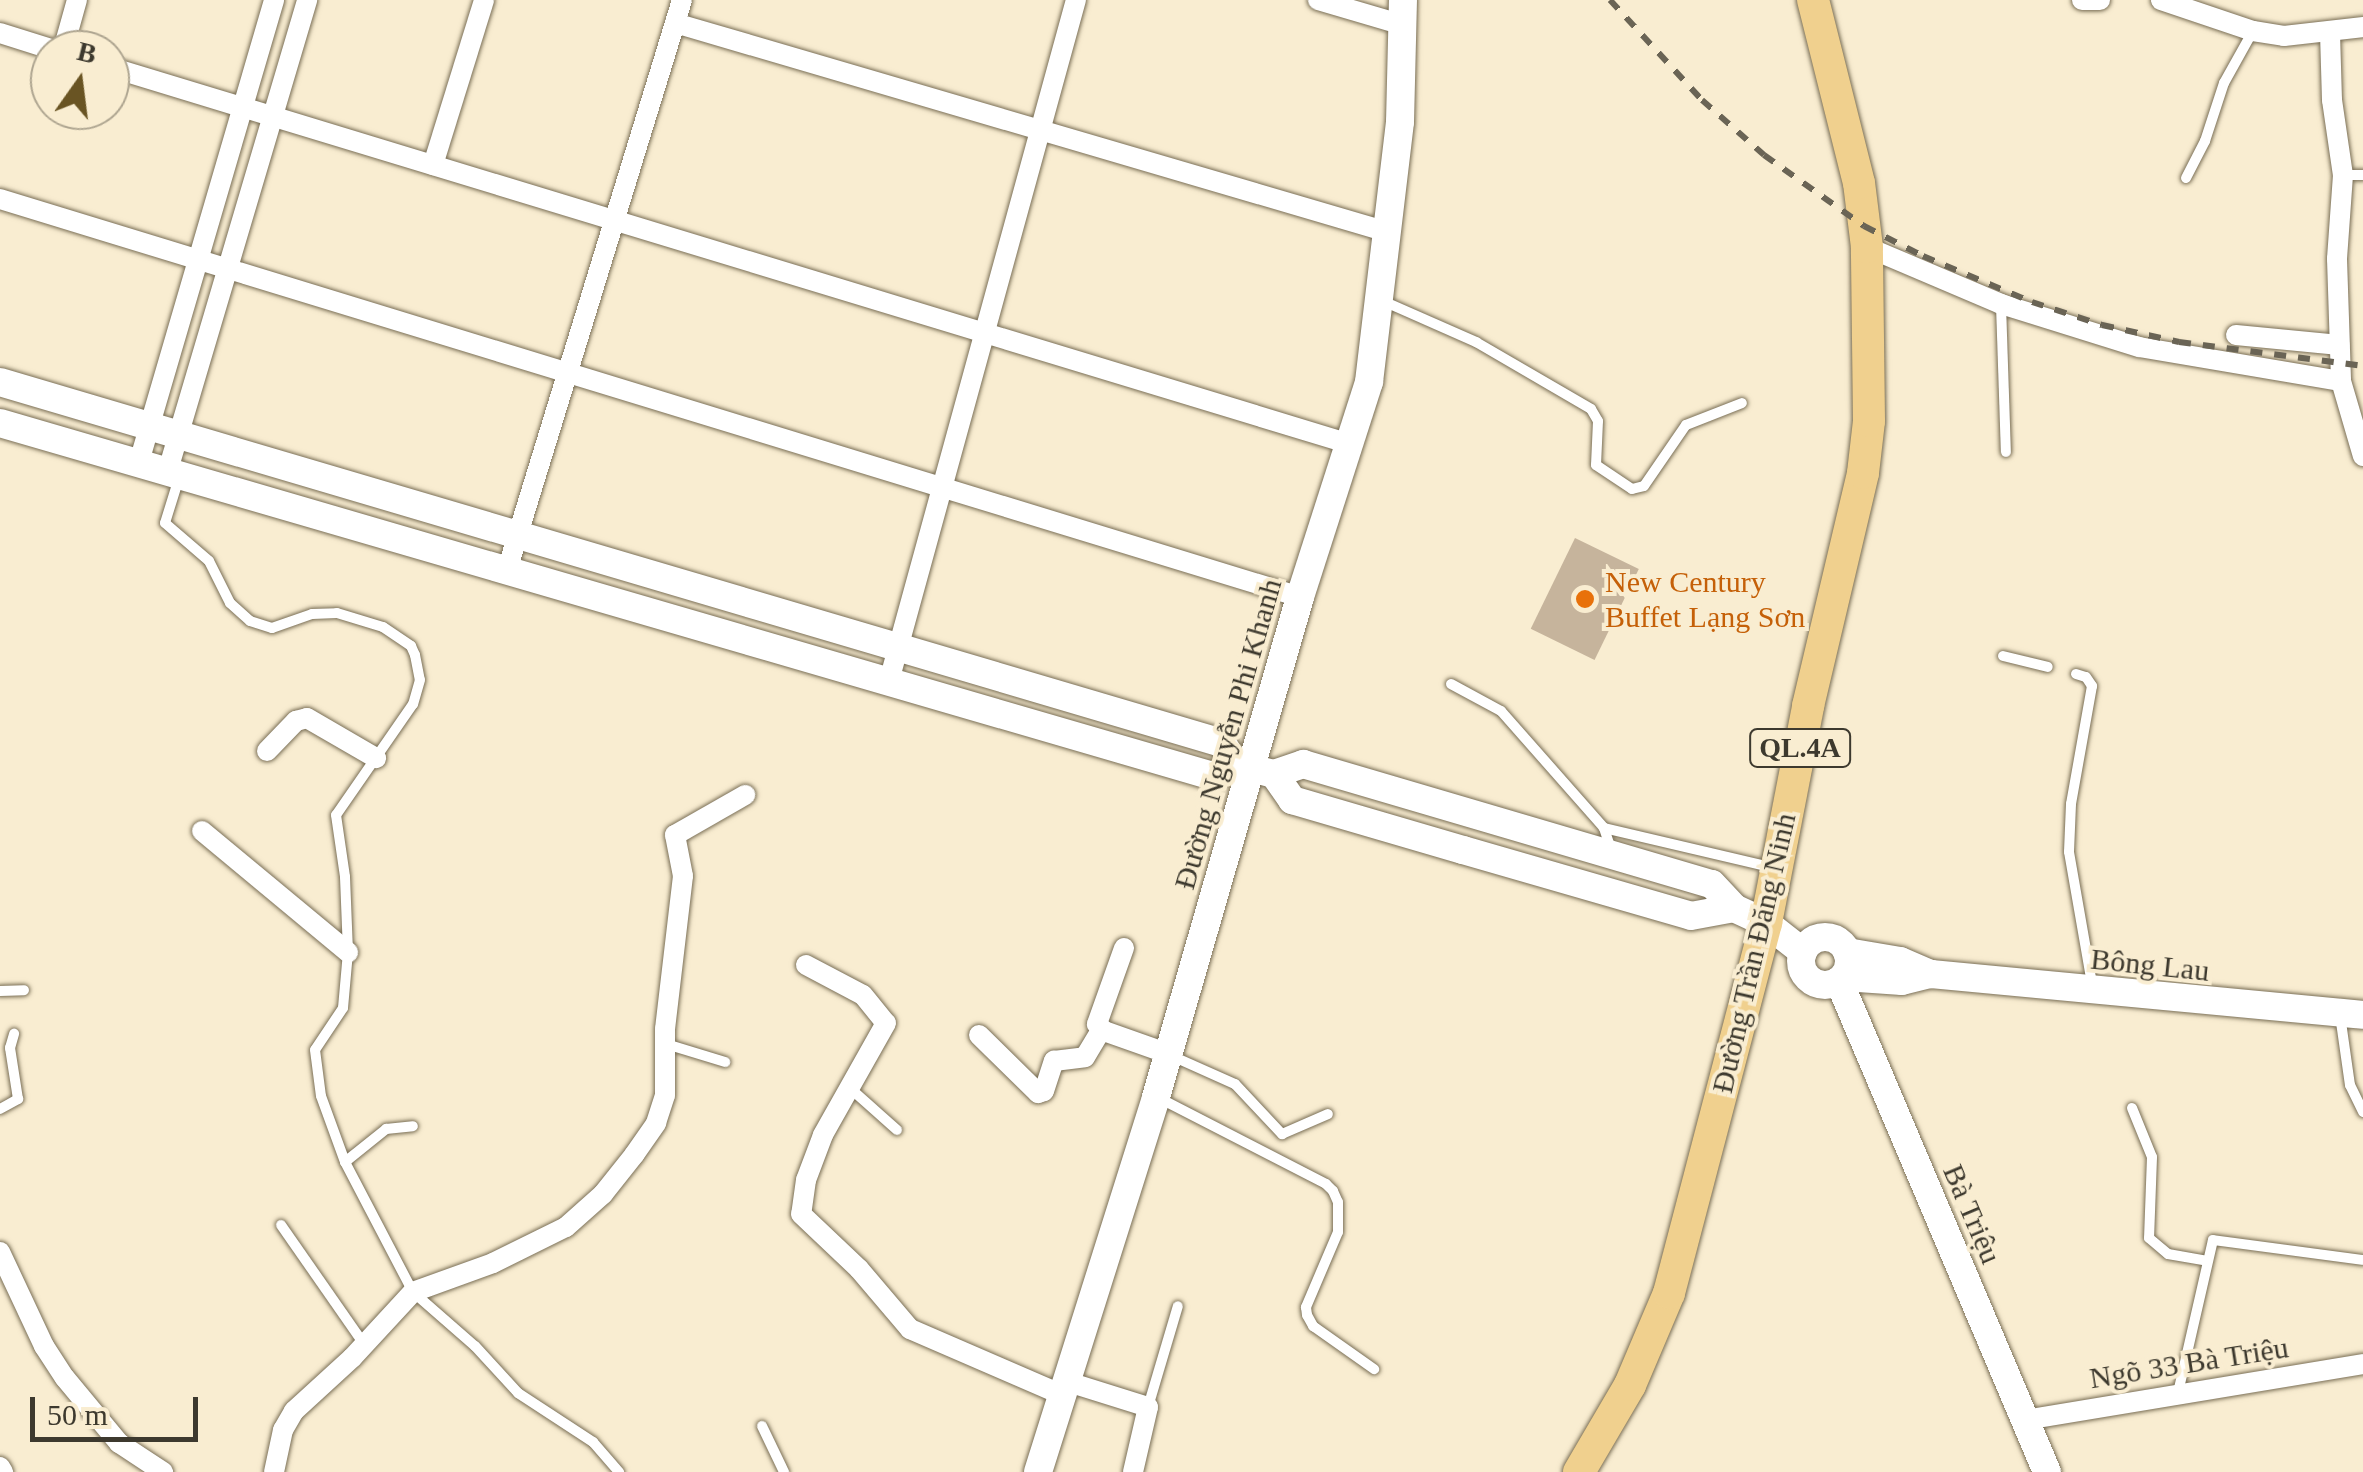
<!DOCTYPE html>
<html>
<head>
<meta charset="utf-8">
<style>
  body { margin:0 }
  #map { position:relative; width:2363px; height:1472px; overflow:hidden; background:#f9edd1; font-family:Georgia,serif }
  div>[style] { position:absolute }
  .building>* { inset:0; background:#c6b49c; transform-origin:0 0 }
  .roads { filter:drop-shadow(0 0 2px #796e55) drop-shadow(0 0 2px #796e55) }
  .lane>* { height:10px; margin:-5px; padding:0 5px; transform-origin:5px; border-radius:5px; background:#fff }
  .street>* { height:20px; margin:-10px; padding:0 10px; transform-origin:10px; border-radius:10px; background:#fff }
  .secondary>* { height:28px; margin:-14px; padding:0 14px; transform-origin:14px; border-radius:14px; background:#fff }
  .secondary>.ring { margin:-14px; padding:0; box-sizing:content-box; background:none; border:28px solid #fff; border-radius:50% }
  .primary>* { height:32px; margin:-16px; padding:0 16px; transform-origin:16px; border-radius:16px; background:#f0d08e }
  .rail>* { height:6px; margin-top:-3px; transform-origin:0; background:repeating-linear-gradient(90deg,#6a6455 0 12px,transparent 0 24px) }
  .dots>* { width:28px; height:28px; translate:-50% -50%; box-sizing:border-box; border:5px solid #f9edd1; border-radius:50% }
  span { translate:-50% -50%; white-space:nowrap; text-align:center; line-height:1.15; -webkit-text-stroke:8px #f9edd1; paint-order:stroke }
  .shield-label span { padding:2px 8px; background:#f9edd1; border:2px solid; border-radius:8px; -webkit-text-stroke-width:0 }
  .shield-label { font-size:28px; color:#3d392e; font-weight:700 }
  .food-label { font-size:30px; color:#c56008 }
  .left { translate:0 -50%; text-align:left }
  .street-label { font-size:30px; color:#3d392e }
  .north { position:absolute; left:30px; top:30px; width:100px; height:100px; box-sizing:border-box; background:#f9edd1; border:2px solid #aea590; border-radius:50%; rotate:14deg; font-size:28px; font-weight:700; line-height:40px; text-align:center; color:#3d392e }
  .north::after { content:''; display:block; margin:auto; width:35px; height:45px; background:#695423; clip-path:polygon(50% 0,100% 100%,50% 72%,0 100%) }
  .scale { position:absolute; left:30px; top:1397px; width:168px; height:45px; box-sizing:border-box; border:5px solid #3d392e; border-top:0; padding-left:12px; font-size:30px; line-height:35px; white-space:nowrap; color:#3d392e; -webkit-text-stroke:8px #f9edd1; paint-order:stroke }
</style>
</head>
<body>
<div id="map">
  <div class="building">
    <div style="left:1575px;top:538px;width:71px;height:101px;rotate:26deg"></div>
  </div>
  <div class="roads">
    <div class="lane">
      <div style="left:2343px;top:175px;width:20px"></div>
      <div style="left:2186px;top:178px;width:42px;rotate:-62.8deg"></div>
      <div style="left:2205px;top:141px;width:61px;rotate:-71.9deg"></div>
      <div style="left:2224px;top:83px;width:60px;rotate:-60.9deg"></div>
      <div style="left:1383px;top:301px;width:102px;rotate:23.8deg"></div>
      <div style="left:1476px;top:342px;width:133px;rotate:30.2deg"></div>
      <div style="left:1591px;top:409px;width:14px;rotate:60deg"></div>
      <div style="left:1598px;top:421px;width:44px;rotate:92.6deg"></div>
      <div style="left:1596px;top:465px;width:43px;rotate:33.7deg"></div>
      <div style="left:1632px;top:489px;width:12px;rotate:-14deg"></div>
      <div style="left:1644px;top:486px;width:74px;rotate:-55.5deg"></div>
      <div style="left:1686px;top:425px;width:60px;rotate:-21.4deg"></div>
      <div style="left:2001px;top:305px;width:147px;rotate:88.1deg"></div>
      <div style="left:179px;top:478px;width:47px;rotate:107.3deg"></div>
      <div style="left:165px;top:523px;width:58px;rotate:40.8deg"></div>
      <div style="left:209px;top:561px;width:47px;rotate:63.4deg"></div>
      <div style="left:230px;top:603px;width:27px;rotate:42deg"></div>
      <div style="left:250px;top:621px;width:23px;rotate:18deg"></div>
      <div style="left:272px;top:628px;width:42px;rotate:-19.3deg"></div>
      <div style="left:312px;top:614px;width:25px;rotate:-2deg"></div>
      <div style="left:337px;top:613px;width:48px;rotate:16.9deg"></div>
      <div style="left:383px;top:627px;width:34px;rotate:34deg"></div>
      <div style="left:411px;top:646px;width:10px;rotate:66deg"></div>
      <div style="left:415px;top:655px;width:25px;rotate:79deg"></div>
      <div style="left:420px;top:680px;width:25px;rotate:106deg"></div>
      <div style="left:413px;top:704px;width:135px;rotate:124.7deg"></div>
      <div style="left:336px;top:815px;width:63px;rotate:81.7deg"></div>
      <div style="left:345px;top:877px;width:75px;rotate:87.7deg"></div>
      <div style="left:348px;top:952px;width:56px;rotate:95.1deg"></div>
      <div style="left:343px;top:1008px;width:50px;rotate:123.7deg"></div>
      <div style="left:315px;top:1050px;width:46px;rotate:82.6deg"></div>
      <div style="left:321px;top:1096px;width:70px;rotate:70deg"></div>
      <div style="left:345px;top:1162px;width:147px;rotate:62.4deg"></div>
      <div style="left:413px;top:1292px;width:82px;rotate:41.1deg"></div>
      <div style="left:475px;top:1346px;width:64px;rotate:47.5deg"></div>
      <div style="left:518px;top:1393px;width:90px;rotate:33.2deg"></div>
      <div style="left:593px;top:1442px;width:40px;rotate:49deg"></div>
      <div style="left:2003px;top:656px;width:46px;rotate:13.7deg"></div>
      <div style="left:2076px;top:674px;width:10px;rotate:17deg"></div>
      <div style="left:2086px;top:677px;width:11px;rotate:56deg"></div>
      <div style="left:2092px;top:686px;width:120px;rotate:100.1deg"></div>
      <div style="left:2071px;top:804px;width:48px;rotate:92.4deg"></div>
      <div style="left:2069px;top:852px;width:139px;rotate:80.1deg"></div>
      <div style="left:1451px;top:684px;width:57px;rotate:28.4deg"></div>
      <div style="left:1501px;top:711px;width:156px;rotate:48.6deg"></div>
      <div style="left:1604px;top:828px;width:23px;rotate:72deg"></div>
      <div style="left:1604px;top:828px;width:175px;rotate:13.2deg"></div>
      <div style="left:0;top:991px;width:24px;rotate:-2deg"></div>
      <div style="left:2340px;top:1015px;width:71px;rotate:81.9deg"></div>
      <div style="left:2350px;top:1085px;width:30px;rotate:64deg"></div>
      <div style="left:666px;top:1044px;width:62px;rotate:17deg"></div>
      <div style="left:1172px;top:1056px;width:69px;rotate:24deg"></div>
      <div style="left:1235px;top:1084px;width:69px;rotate:46.8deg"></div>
      <div style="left:1282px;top:1134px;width:50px;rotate:-23.5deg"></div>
      <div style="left:850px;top:1088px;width:63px;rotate:41.8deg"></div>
      <div style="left:1157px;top:1097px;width:190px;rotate:27.2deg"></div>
      <div style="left:1326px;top:1184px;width:10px;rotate:45deg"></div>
      <div style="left:1333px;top:1191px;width:12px;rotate:66deg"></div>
      <div style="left:1338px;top:1202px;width:30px;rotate:90deg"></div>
      <div style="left:1338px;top:1232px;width:82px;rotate:113.1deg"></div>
      <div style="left:1306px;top:1307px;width:8px;rotate:83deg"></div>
      <div style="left:1307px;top:1315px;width:13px;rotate:61deg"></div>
      <div style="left:1313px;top:1326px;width:75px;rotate:35.2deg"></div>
      <div style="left:2132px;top:1108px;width:53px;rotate:67.8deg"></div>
      <div style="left:2152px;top:1157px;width:81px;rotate:92.1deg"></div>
      <div style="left:2149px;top:1238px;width:25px;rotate:40deg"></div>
      <div style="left:2168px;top:1254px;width:40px;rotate:10deg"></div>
      <div style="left:0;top:1109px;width:21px;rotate:-29deg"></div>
      <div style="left:18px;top:1099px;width:52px;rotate:-98.9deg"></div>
      <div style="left:10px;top:1048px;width:15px;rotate:-74deg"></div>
      <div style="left:345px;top:1162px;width:53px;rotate:-38.8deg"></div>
      <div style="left:386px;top:1129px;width:27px;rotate:-6deg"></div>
      <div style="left:281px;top:1225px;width:145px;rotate:55.1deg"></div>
      <div style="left:2177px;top:1397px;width:161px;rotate:-77.1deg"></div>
      <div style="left:2213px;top:1240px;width:151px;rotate:7.6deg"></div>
      <div style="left:1148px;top:1407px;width:105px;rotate:-73.5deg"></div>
      <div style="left:762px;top:1426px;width:51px;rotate:64.4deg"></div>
    </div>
    <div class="street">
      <div style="left:1318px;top:0;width:89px;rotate:16.4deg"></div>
      <div style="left:2082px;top:0;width:18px"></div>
      <div style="left:2161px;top:0;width:97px;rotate:18.6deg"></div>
      <div style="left:2253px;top:31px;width:31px;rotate:9deg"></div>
      <div style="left:2284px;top:36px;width:80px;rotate:-6.5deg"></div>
      <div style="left:675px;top:23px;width:743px;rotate:16.34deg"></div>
      <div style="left:0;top:33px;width:57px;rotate:17.5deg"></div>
      <div style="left:2330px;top:33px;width:67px;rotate:88.3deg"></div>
      <div style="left:2332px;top:100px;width:76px;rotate:81.7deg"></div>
      <div style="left:2343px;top:175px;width:84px;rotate:94.1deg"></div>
      <div style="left:2337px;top:259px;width:122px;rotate:88.1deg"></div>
      <div style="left:2341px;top:381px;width:78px;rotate:73.7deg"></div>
      <div style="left:63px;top:50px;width:52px;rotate:-74.4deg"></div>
      <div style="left:110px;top:67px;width:1296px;rotate:16.91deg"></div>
      <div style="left:433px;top:165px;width:173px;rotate:-72.8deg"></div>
      <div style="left:0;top:199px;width:1360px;rotate:17.02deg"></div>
      <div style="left:1867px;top:247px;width:146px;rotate:23deg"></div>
      <div style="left:2001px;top:304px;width:145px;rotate:17.3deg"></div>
      <div style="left:2139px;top:347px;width:205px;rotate:9.6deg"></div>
      <div style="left:2236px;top:335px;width:104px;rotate:5.5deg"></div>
      <div style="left:139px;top:462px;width:481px;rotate:-73.7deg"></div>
      <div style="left:168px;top:470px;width:490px;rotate:-73.5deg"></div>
      <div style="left:507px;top:570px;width:596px;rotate:-72.93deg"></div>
      <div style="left:889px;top:681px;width:706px;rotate:-74.65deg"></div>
      <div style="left:267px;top:751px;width:42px;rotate:-46deg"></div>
      <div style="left:296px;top:721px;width:11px;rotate:-15deg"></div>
      <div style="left:307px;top:718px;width:80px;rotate:30.1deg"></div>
      <div style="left:202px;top:831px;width:190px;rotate:39.7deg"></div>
      <div style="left:1124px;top:948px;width:81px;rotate:109.6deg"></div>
      <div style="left:1097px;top:1024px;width:10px;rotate:45deg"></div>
      <div style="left:1104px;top:1031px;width:69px;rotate:19.5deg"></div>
      <div style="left:806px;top:965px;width:64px;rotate:27.8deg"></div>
      <div style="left:863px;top:995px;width:36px;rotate:51deg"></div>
      <div style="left:886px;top:1023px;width:129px;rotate:119.4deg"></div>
      <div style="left:823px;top:1135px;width:48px;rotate:110.7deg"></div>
      <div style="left:806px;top:1180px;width:34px;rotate:98deg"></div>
      <div style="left:801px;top:1214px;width:80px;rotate:43.5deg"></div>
      <div style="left:859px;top:1269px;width:79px;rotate:49.6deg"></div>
      <div style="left:910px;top:1329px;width:163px;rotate:23.4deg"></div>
      <div style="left:979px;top:1035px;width:83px;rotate:44.5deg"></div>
      <div style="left:1038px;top:1093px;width:6px;rotate:-18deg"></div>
      <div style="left:1044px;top:1091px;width:32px;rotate:-72deg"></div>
      <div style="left:1054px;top:1061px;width:31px;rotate:-7deg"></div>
      <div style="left:1085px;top:1057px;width:31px;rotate:-59deg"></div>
      <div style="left:0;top:1252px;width:104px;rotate:64.9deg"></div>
      <div style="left:44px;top:1346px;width:38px;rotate:57deg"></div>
      <div style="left:65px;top:1378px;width:85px;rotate:50.3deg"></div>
      <div style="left:119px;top:1443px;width:53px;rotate:33.4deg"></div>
      <div style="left:1065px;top:1381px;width:87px;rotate:17.4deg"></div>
      <div style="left:1148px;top:1407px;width:67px;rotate:103deg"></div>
      <div style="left:2025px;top:1420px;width:343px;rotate:-9.4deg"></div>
      <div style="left:0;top:1467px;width:6px;rotate:59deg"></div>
      <div style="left:274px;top:1472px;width:43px;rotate:-77.9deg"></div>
      <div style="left:283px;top:1430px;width:22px;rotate:-60deg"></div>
      <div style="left:294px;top:1411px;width:79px;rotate:-42.4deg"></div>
      <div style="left:352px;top:1358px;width:90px;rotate:-47.3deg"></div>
      <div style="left:413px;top:1292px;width:85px;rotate:-19.9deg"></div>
      <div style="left:493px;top:1263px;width:81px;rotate:-26.3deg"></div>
      <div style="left:566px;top:1227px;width:50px;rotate:-41.7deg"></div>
      <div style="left:603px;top:1194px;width:50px;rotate:-51.5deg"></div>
      <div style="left:634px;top:1155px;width:39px;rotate:-55deg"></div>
      <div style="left:656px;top:1123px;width:29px;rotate:-72deg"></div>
      <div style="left:665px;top:1095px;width:66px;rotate:-90deg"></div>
      <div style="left:665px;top:1029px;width:154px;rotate:-83.3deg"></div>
      <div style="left:683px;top:876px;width:42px;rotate:-101deg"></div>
      <div style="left:675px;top:835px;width:81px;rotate:-29.7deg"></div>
    </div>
    <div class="secondary">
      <div style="left:0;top:382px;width:1274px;rotate:16.46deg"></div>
      <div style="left:1222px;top:743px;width:25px;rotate:58deg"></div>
      <div style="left:1235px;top:764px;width:40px;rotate:14.4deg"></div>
      <div style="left:1274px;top:774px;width:31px;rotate:-19deg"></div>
      <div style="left:1303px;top:764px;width:426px;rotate:16.4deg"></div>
      <div style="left:1712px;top:884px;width:33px;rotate:47deg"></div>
      <div style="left:1734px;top:908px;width:35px;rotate:25deg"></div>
      <div style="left:1766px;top:923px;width:47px;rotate:38.1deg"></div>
      <div style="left:0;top:423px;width:1263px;rotate:16.23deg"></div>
      <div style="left:1213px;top:776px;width:25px;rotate:-29deg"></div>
      <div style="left:1274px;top:774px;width:32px;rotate:55deg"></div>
      <div style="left:1292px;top:800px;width:178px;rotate:16.3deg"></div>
      <div style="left:1463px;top:850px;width:237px;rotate:16.1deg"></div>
      <div style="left:1691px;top:916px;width:44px;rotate:-10.5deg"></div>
      <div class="ring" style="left:1801px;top:937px;width:20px;height:20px"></div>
      <div style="left:1847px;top:952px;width:54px;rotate:9.6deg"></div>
      <div style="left:1900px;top:961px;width:34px;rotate:23deg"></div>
      <div style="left:1931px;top:974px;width:434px;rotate:5.4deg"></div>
      <div style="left:1844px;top:977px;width:58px;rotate:3.9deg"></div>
      <div style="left:1902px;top:981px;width:30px;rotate:-14deg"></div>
      <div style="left:1839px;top:981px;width:533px;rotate:67.04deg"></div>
      <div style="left:1038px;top:1472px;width:393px;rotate:-72.5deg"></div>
      <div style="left:1156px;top:1097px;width:520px;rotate:-73.93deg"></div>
      <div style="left:1300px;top:597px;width:226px;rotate:-72.2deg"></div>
      <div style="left:1369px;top:382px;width:262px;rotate:-83.2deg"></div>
      <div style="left:1400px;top:122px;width:122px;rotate:-88.6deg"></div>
    </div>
    <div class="primary">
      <div style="left:1579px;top:1472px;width:101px;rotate:-59.6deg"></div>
      <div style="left:1630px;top:1385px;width:100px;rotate:-67deg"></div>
      <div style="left:1669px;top:1293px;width:383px;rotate:-75.3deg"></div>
      <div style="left:1766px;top:923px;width:221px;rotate:-79deg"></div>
      <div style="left:1808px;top:706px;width:239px;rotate:-76.7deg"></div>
      <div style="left:1863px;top:473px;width:52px;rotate:-83.4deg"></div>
      <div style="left:1869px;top:421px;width:174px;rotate:-90.7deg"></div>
      <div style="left:1867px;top:247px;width:64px;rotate:-97.1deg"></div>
      <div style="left:1859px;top:183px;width:189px;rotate:-104.1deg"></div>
    </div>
  </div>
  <div class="rail">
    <div style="left:1610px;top:0;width:136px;rotate:47.4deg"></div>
    <div style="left:1702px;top:100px;width:83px;rotate:41.6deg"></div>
    <div style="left:1764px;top:155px;width:123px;rotate:35.4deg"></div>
    <div style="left:1864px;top:226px;width:66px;rotate:27deg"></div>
    <div style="left:1923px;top:256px;width:118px;rotate:22.9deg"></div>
    <div style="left:2032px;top:302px;width:74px;rotate:18.2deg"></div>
    <div style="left:2102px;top:325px;width:79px;rotate:12.4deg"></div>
    <div style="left:2179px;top:342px;width:186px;rotate:7.4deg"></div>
  </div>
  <div class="dots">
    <div style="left:1585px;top:599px;background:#e8710a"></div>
  </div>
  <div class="shield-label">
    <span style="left:1800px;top:748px">QL.4A</span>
  </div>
  <div class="food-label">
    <span class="left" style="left:1605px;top:599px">New Century<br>Buffet Lạng Sơn</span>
  </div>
  <div class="street-label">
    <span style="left:1228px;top:734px;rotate:-74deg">Đường Nguyễn Phi Khanh</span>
    <span style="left:1754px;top:953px;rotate:-77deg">Đường Trần Đăng Ninh</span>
    <span style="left:2150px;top:965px;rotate:6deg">Bông Lau</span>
    <span style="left:1972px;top:1214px;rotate:67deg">Bà Triệu</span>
    <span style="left:2189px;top:1363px;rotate:-9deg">Ngõ 33 Bà Triệu</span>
  </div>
  <div class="north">B</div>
  <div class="scale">50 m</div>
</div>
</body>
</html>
